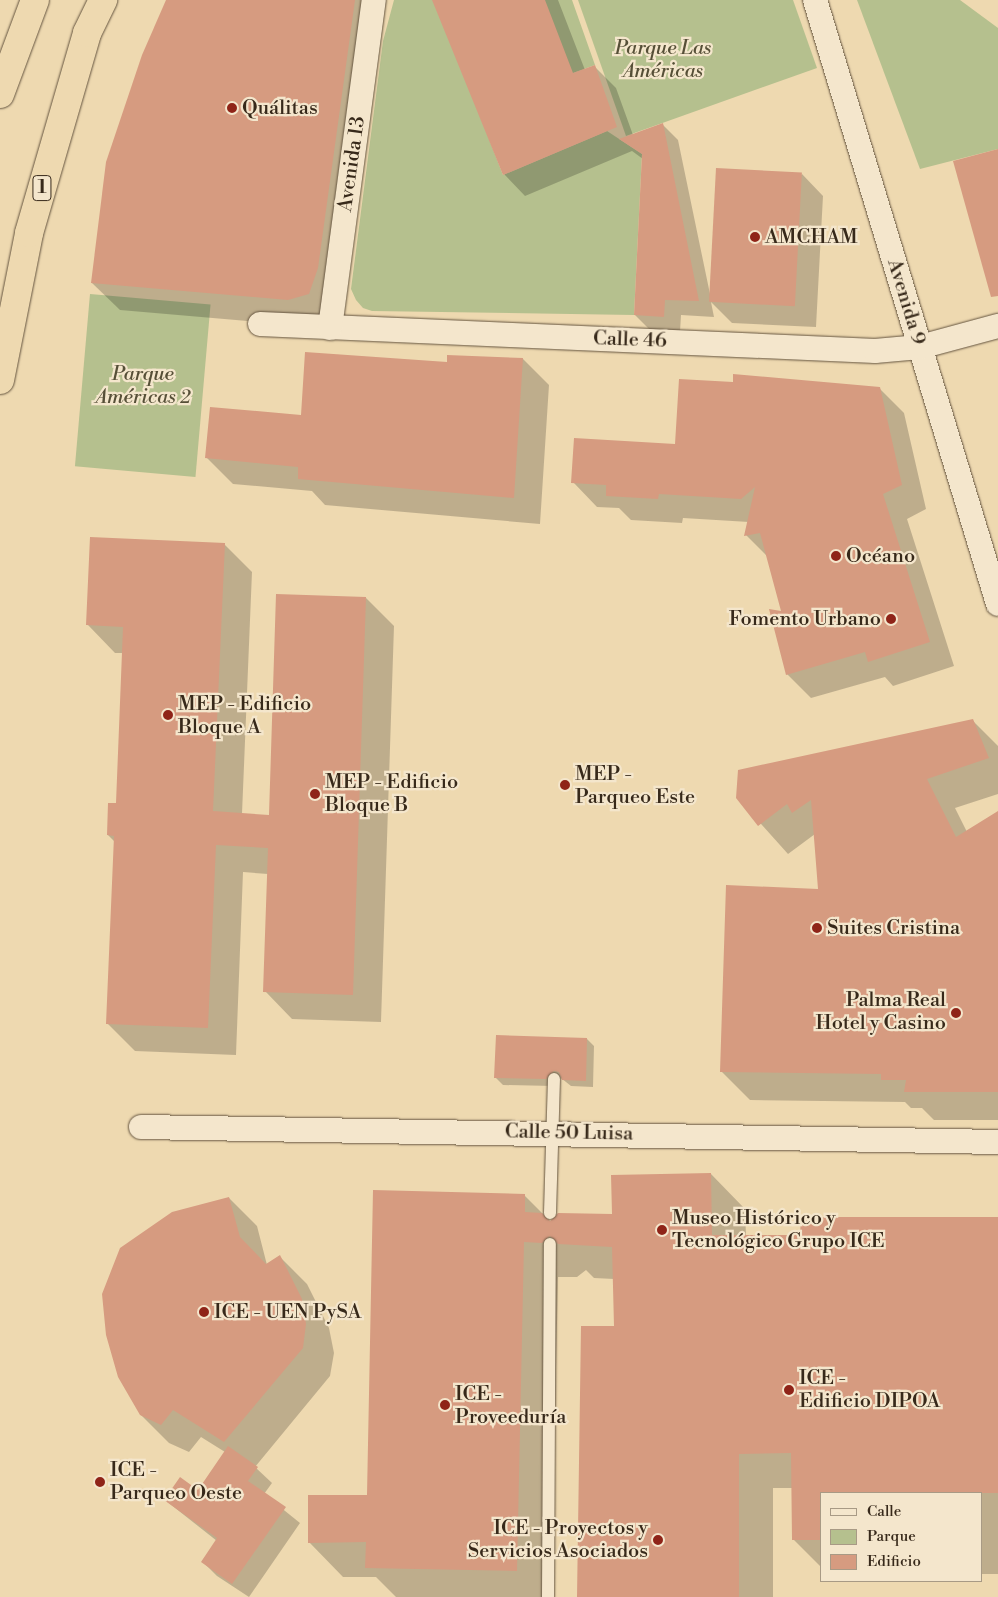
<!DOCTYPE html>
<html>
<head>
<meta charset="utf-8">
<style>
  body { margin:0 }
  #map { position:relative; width:998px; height:1597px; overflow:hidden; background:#eed9b0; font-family:"Libre Bodoni",serif }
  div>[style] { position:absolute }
  .green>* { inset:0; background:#b5c08e; transform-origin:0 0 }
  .shadow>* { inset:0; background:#0003 }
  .building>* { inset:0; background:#d69b80; transform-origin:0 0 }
  .roads { filter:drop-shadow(0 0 1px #655540) drop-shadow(0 0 1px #655540) }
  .service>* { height:12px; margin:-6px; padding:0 6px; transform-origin:6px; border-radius:6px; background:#f4e6cc }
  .minor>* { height:24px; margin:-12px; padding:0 12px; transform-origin:12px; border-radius:12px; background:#f4e6cc }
  .trunk>* { height:28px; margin:-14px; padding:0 14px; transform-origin:14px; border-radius:14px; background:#eed9b0 }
  .dots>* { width:14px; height:14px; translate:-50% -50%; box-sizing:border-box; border:2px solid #f4e6cc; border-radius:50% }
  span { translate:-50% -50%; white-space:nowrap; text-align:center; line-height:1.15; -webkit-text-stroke:4.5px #f4e6cc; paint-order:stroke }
  .shield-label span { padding:1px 4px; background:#f4e6cc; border:1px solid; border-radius:4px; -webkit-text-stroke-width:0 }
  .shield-label { font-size:19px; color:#37291a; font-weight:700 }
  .park-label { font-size:20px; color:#564f37; font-style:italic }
  .poi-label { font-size:20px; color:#37291a }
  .left { translate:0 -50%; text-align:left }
  .right { translate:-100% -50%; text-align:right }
  .street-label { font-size:20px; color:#37291a }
  .legend { position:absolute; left:820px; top:1492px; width:162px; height:90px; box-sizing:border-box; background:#f4e6cc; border:1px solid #a89a85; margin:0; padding:6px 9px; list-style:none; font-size:15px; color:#37291a }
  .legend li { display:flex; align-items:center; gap:10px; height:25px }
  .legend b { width:25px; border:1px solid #a89a85 }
</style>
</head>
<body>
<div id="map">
  <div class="green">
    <div style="clip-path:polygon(394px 0,572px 0,595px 65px,477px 108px,503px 175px,607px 131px,642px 154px,634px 315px,372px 311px,363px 308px,356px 300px,351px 289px,383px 41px)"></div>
    <div style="clip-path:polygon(578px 0,793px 0,817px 68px,626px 136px)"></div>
    <div style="clip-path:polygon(857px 0,960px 0,998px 28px,998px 149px,920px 169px)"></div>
    <div style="left:90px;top:294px;width:121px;height:173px;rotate:5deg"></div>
  </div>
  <div class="shadow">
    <div style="clip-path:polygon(168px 0,386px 0,345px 296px,316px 327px,120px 310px,92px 283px)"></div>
    <div style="clip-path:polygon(434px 0,558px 0,585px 70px,594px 66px,616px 88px,633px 135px,662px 124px,678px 140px,710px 294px,802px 174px,823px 196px,816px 327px,732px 323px,711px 302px,714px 317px,681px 315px,680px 332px,651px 331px,635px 315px,643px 159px,632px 151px,525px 196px,504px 174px)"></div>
    <div style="clip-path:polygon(448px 357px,523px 359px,549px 385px,540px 524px,325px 505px,312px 491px,233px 484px,207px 458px,302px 417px,448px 363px)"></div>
    <div style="clip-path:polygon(880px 389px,904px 413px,926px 509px,907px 519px,954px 666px,893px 686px,885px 677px,811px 698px,787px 674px,782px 612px,768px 557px,746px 535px,749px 522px,683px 518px,682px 523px,631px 520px,619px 508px,597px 507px,573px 482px,677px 445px)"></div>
    <div style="clip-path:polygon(224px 544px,252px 572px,242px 814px,270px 816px,366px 598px,394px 626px,381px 1022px,292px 1019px,265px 991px,268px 874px,243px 872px,236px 1055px,135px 1051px,107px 1023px,115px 842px,108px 835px,117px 804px,124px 653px,115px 653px,88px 625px)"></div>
    <div style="clip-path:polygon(972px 720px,998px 746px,998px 794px,955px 808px,967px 832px,998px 812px,998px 1120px,934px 1120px,922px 1108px,911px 1108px,905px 1102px,750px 1100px,722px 1072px,819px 890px,815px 834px,788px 854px,737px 797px)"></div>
    <div style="clip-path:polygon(587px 1039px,594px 1046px,593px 1087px,571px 1086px,561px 1078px,553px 1086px,503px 1085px,495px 1077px)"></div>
    <div style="clip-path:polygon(711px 1174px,745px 1209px,746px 1236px,802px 1236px,998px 1218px,998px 1574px,982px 1574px,982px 1493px,822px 1493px,822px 1568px,793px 1539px,793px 1488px,773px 1488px,773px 1597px,579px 1597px,615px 1328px,614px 1279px,594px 1278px,586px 1270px,577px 1277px,558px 1277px,551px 1597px,396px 1597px,376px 1577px,343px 1577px,309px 1542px,368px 1497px,524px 1195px,551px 1222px,613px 1215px)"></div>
    <div style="clip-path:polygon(229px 1198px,257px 1226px,267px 1265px,279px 1256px,307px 1284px,329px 1328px,334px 1353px,330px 1376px,255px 1467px,272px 1483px,264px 1494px,300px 1523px,249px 1597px,217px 1576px,202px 1561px,217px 1541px,165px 1500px,198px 1491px,225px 1452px,201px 1437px,189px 1452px,169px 1443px,141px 1415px)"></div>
  </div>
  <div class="building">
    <div style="clip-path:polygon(166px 0,355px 0,318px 268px,309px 294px,288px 300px,91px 283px,106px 162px,142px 55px)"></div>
    <div style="clip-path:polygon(432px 0,545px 0,573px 73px,595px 65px,617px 127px,503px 175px)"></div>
    <div style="clip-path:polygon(663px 123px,699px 301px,665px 300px,664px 317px,634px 315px,642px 154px,619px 139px)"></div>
    <div style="clip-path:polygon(998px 149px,998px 296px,991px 297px,953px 161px)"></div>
    <div style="left:716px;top:168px;width:86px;height:134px;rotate:3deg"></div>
    <div style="clip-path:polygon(305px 352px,447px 362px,447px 355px,523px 358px,514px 498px,298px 479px,298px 467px,205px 458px,210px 407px,301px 415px)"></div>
    <div style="clip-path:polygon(733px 374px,880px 387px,902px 485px,883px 494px,930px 642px,868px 662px,865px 652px,786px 675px,769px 609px,781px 611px,760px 533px,744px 536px,755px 487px,741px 499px,659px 494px,658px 499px,606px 496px,606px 485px,571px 483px,574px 438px,675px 444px,679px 379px,733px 382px)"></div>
    <div style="clip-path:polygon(90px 537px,225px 543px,213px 811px,269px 815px,276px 594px,366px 597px,353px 995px,263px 992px,268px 848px,216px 845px,208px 1028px,106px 1024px,114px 836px,107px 835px,108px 803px,116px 803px,123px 627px,86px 625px)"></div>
    <div style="clip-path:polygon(973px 719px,989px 758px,927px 779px,956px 837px,998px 811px,998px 1092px,904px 1092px,906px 1080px,881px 1080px,881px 1074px,720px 1072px,726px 885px,818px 889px,811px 800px,792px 813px,787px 804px,758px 826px,736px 798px,738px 770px)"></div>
    <div style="clip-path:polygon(496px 1035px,587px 1038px,586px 1081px,562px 1080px,559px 1072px,554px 1071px,546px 1079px,494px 1078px)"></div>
    <div style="clip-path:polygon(711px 1173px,712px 1235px,800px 1235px,801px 1217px,998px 1217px,998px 1493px,822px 1493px,822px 1540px,792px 1540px,791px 1453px,739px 1454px,739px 1597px,577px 1597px,581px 1326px,614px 1326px,612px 1247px,558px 1244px,550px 1236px,542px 1243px,524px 1242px,517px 1571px,365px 1568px,366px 1542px,308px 1543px,308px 1495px,367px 1495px,373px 1190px,525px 1194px,525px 1212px,542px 1213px,550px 1221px,558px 1213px,612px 1214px,611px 1175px)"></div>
    <div style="clip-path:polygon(229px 1197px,240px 1237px,266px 1264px,280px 1255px,302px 1299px,306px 1324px,303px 1348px,224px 1442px,173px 1410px,161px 1425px,140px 1415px,118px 1377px,106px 1335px,102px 1294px,120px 1248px,172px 1212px)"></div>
    <div style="clip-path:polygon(228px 1446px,258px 1467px,248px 1481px,286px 1507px,232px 1584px,201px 1562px,217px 1538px,164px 1500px,180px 1477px,198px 1490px)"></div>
  </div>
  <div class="roads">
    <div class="service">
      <div style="left:550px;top:1213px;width:134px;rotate:-88.3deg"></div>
      <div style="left:548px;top:1597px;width:353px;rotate:-89.7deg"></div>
    </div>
    <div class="minor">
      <div style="left:815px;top:0;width:631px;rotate:73.14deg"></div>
      <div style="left:260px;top:324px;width:616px;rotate:2.51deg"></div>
      <div style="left:875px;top:351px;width:45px;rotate:-5.1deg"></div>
      <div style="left:920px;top:347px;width:81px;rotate:-15.1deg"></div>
      <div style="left:330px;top:328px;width:331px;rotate:-82.4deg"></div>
      <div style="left:141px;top:1127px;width:857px;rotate:1deg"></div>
    </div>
    <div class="trunk">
      <div style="left:0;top:94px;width:100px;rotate:-69.6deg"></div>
      <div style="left:0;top:380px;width:150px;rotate:-78.8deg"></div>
      <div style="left:29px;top:233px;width:208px;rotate:-73.8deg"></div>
      <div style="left:87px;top:33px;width:37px;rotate:-64deg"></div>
    </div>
  </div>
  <div class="dots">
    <div style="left:232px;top:108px;background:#8f2418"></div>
    <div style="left:755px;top:237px;background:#8f2418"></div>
    <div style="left:836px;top:556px;background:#8f2418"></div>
    <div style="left:891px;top:619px;background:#8f2418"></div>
    <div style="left:168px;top:715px;background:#8f2418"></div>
    <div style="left:565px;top:785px;background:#8f2418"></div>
    <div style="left:315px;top:794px;background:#8f2418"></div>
    <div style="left:817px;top:928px;background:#8f2418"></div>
    <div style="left:956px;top:1013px;background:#8f2418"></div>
    <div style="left:662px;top:1230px;background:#8f2418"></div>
    <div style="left:204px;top:1312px;background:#8f2418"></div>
    <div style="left:789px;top:1390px;background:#8f2418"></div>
    <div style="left:445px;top:1405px;background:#8f2418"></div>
    <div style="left:100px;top:1482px;background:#8f2418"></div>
    <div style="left:658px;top:1540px;background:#8f2418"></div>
  </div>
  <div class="shield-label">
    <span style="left:42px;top:188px">1</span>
  </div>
  <div class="park-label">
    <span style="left:663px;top:60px">Parque Las<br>Américas</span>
    <span style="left:143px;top:386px">Parque<br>Américas 2</span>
  </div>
  <div class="poi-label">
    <span class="left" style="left:242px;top:108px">Quálitas</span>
    <span class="left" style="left:765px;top:237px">AMCHAM</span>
    <span class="left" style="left:846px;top:556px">Océano</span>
    <span class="right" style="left:881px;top:619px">Fomento Urbano</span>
    <span class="left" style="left:178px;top:716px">MEP - Edificio<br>Bloque A</span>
    <span class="left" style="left:575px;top:786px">MEP -<br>Parqueo Este</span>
    <span class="left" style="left:325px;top:794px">MEP - Edificio<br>Bloque B</span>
    <span class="left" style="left:827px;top:928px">Suites Cristina</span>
    <span class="right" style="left:946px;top:1012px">Palma Real<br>Hotel y Casino</span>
    <span class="left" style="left:672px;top:1230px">Museo Histórico y<br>Tecnológico Grupo ICE</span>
    <span class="left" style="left:214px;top:1312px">ICE - UEN PySA</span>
    <span class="left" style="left:799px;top:1390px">ICE -<br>Edificio DIPOA</span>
    <span class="left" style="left:455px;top:1406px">ICE -<br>Proveeduría</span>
    <span class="left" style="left:110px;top:1482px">ICE -<br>Parqueo Oeste</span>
    <span class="right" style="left:648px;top:1540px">ICE - Proyectos y<br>Servicios Asociados</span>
  </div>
  <div class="street-label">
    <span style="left:352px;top:164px;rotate:-82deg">Avenida 13</span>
    <span style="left:906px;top:302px;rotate:73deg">Avenida 9</span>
    <span style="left:630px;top:340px;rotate:2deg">Calle 46</span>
    <span style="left:569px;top:1133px;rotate:1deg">Calle 50 Luisa</span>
  </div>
  <ul class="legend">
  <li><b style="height:6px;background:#f4e6cc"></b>Calle</li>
  <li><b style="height:14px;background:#b5c08e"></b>Parque</li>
  <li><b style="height:14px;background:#d69b80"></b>Edificio</li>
  </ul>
</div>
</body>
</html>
